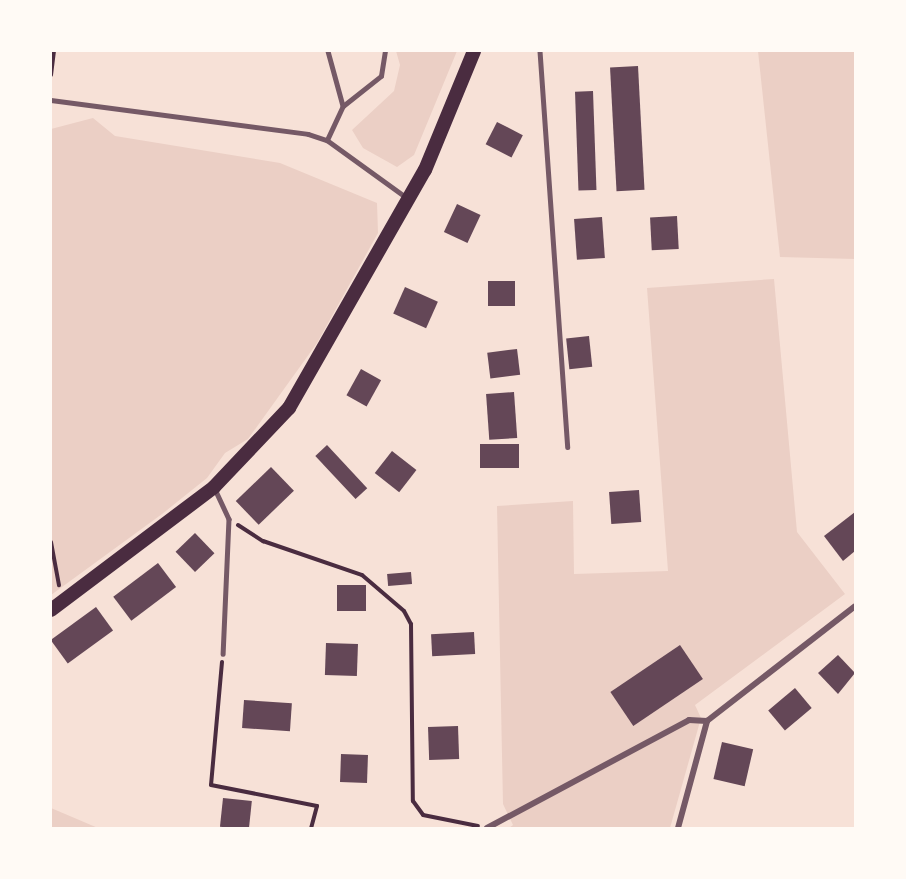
<!DOCTYPE html>
<html>
<head>
<meta charset="utf-8">
<style>
  body { margin:0 }
  #map { position:relative; width:906px; height:879px; overflow:hidden; background:#f7e1d7; font-family:"Space Grotesk",sans-serif }
  div>[style] { position:absolute }
  .green>* { inset:0; background:#ebcfc5 }
  .building>* { inset:0; background:#644757; transform-origin:0 0 }
  .path>* { height:4px; margin:-2px; padding:0 2px; transform-origin:2px; border-radius:2px; background:#4a2c40 }
  .service>* { height:4.5px; margin:-2.25px; padding:0 2.25px; transform-origin:2.25px; border-radius:2.25px; background:#755966 }
  .minor>* { height:6px; margin:-3px; padding:0 3px; transform-origin:3px; border-radius:3px; background:#755966 }
  .primary>* { height:14px; margin:-7px; padding:0 7px; transform-origin:7px; border-radius:7px; background:#4a2c40 }
  span { translate:-50% -50%; white-space:nowrap; text-align:center; line-height:1.15; -webkit-text-stroke:4.5px #fffaf5; paint-order:stroke }
  .frame { position:absolute; inset:0; border:52px solid #fffaf5; pointer-events:none }
</style>
</head>
<body>
<div id="map">
  <div class="green">
    <div style="clip-path:polygon(396px 51px,457px 51px,414px 155px,397px 167px,363px 148px,352px 130px,394px 91px,400px 65px)"></div>
    <div style="clip-path:polygon(758px 51px,855px 51px,855px 259px,780px 257px)"></div>
    <div style="clip-path:polygon(93px 118px,115px 136px,280px 163px,377px 203px,378px 233px,317px 343px,248px 439px,225px 453px,207px 478px,162px 514px,51px 595px,51px 129px)"></div>
    <div style="clip-path:polygon(774px 279px,797px 532px,845px 594px,695px 705px,701px 718px,670px 828px,509px 828px,513px 825px,503px 804px,497px 506px,573px 501px,574px 574px,668px 571px,647px 288px)"></div>
    <div style="clip-path:polygon(51px 808px,98px 828px,51px 828px)"></div>
  </div>
  <div class="building">
    <div style="left:638px;top:66px;width:124px;height:28px;rotate:87deg"></div>
    <div style="left:593px;top:91px;width:99px;height:18px;rotate:88deg"></div>
    <div style="left:497px;top:122px;width:29px;height:25px;rotate:27deg"></div>
    <div style="left:457px;top:204px;width:26px;height:31px;rotate:25deg"></div>
    <div style="left:677px;top:216px;width:33px;height:27px;rotate:87deg"></div>
    <div style="left:602px;top:217px;width:41px;height:28px;rotate:86deg"></div>
    <div style="left:488px;top:281px;width:27px;height:25px"></div>
    <div style="left:405px;top:287px;width:36px;height:29px;rotate:24deg"></div>
    <div style="left:589px;top:336px;width:31px;height:23px;rotate:84deg"></div>
    <div style="left:517px;top:349px;width:26px;height:30px;rotate:83deg"></div>
    <div style="left:361px;top:369px;width:23px;height:30px;rotate:29deg"></div>
    <div style="left:514px;top:392px;width:46px;height:28px;rotate:86deg"></div>
    <div style="left:519px;top:444px;width:24px;height:39px;rotate:90deg"></div>
    <div style="left:327px;top:445px;width:59px;height:16px;rotate:47deg"></div>
    <div style="left:392px;top:451px;width:31px;height:28px;rotate:38deg"></div>
    <div style="left:271px;top:467px;width:33px;height:49px;rotate:46deg"></div>
    <div style="left:639px;top:490px;width:32px;height:30px;rotate:86deg"></div>
    <div style="clip-path:polygon(855px 512px,855px 551px,843px 561px,824px 536px)"></div>
    <div style="left:195px;top:533px;width:28px;height:27px;rotate:46deg"></div>
    <div style="left:158px;top:563px;width:30px;height:56px;rotate:53deg"></div>
    <div style="left:411px;top:572px;width:12px;height:24px;rotate:85deg"></div>
    <div style="left:366px;top:585px;width:26px;height:29px;rotate:90deg"></div>
    <div style="left:96px;top:607px;width:29px;height:56px;rotate:54deg"></div>
    <div style="left:474px;top:632px;width:22px;height:43px;rotate:87deg"></div>
    <div style="left:326px;top:643px;width:32px;height:32px;rotate:2deg"></div>
    <div style="left:680px;top:645px;width:41px;height:84px;rotate:56deg"></div>
    <div style="clip-path:polygon(838px 655px,855px 673px,838px 694px,818px 673px)"></div>
    <div style="left:795px;top:688px;width:26px;height:35px;rotate:50deg"></div>
    <div style="left:244px;top:700px;width:48px;height:28px;rotate:4deg"></div>
    <div style="left:458px;top:726px;width:33px;height:30px;rotate:88deg"></div>
    <div style="left:722px;top:742px;width:32px;height:38px;rotate:13deg"></div>
    <div style="left:341px;top:754px;width:27px;height:28px;rotate:2deg"></div>
    <div style="left:223px;top:798px;width:29px;height:29px;rotate:6deg"></div>
  </div>
  <div class="path">
    <div style="left:51px;top:75px;width:24px;rotate:-83deg"></div>
    <div style="left:238px;top:525px;width:30px;rotate:33deg"></div>
    <div style="left:263px;top:541px;width:105px;rotate:19deg"></div>
    <div style="left:362px;top:575px;width:55px;rotate:40.6deg"></div>
    <div style="left:404px;top:611px;width:15px;rotate:62deg"></div>
    <div style="left:411px;top:624px;width:177px;rotate:89.4deg"></div>
    <div style="left:413px;top:801px;width:17px;rotate:54deg"></div>
    <div style="left:423px;top:815px;width:56px;rotate:11.3deg"></div>
    <div style="left:51px;top:542px;width:44px;rotate:79.5deg"></div>
    <div style="left:222px;top:662px;width:123px;rotate:95.1deg"></div>
    <div style="left:211px;top:785px;width:108px;rotate:11.2deg"></div>
    <div style="left:317px;top:806px;width:23px;rotate:105deg"></div>
  </div>
  <div class="service">
    <div style="left:328px;top:51px;width:57px;rotate:74.7deg"></div>
    <div style="left:540px;top:51px;width:397px;rotate:86deg"></div>
    <div style="left:51px;top:100px;width:259px;rotate:7.5deg"></div>
    <div style="left:308px;top:134px;width:20px;rotate:18deg"></div>
    <div style="left:327px;top:140px;width:99px;rotate:35.9deg"></div>
    <div style="left:327px;top:140px;width:38px;rotate:-65deg"></div>
    <div style="left:343px;top:106px;width:48px;rotate:-38.3deg"></div>
    <div style="left:381px;top:76px;width:25px;rotate:-81deg"></div>
    <div style="left:215px;top:489px;width:33px;rotate:65deg"></div>
    <div style="left:229px;top:519px;width:135px;rotate:92.5deg"></div>
  </div>
  <div class="minor">
    <div style="left:487px;top:828px;width:229px;rotate:-28.1deg"></div>
    <div style="left:689px;top:720px;width:18px;rotate:3deg"></div>
    <div style="left:707px;top:721px;width:187px;rotate:-37.8deg"></div>
    <div style="left:678px;top:828px;width:111px;rotate:-74.8deg"></div>
  </div>
  <div class="primary">
    <div style="left:51px;top:610px;width:204px;rotate:-37deg"></div>
    <div style="left:214px;top:487px;width:109px;rotate:-46.5deg"></div>
    <div style="left:289px;top:408px;width:274px;rotate:-60.3deg"></div>
    <div style="left:425px;top:170px;width:129px;rotate:-67.6deg"></div>
  </div>
  <div class="frame"></div>
</div>
</body>
</html>
